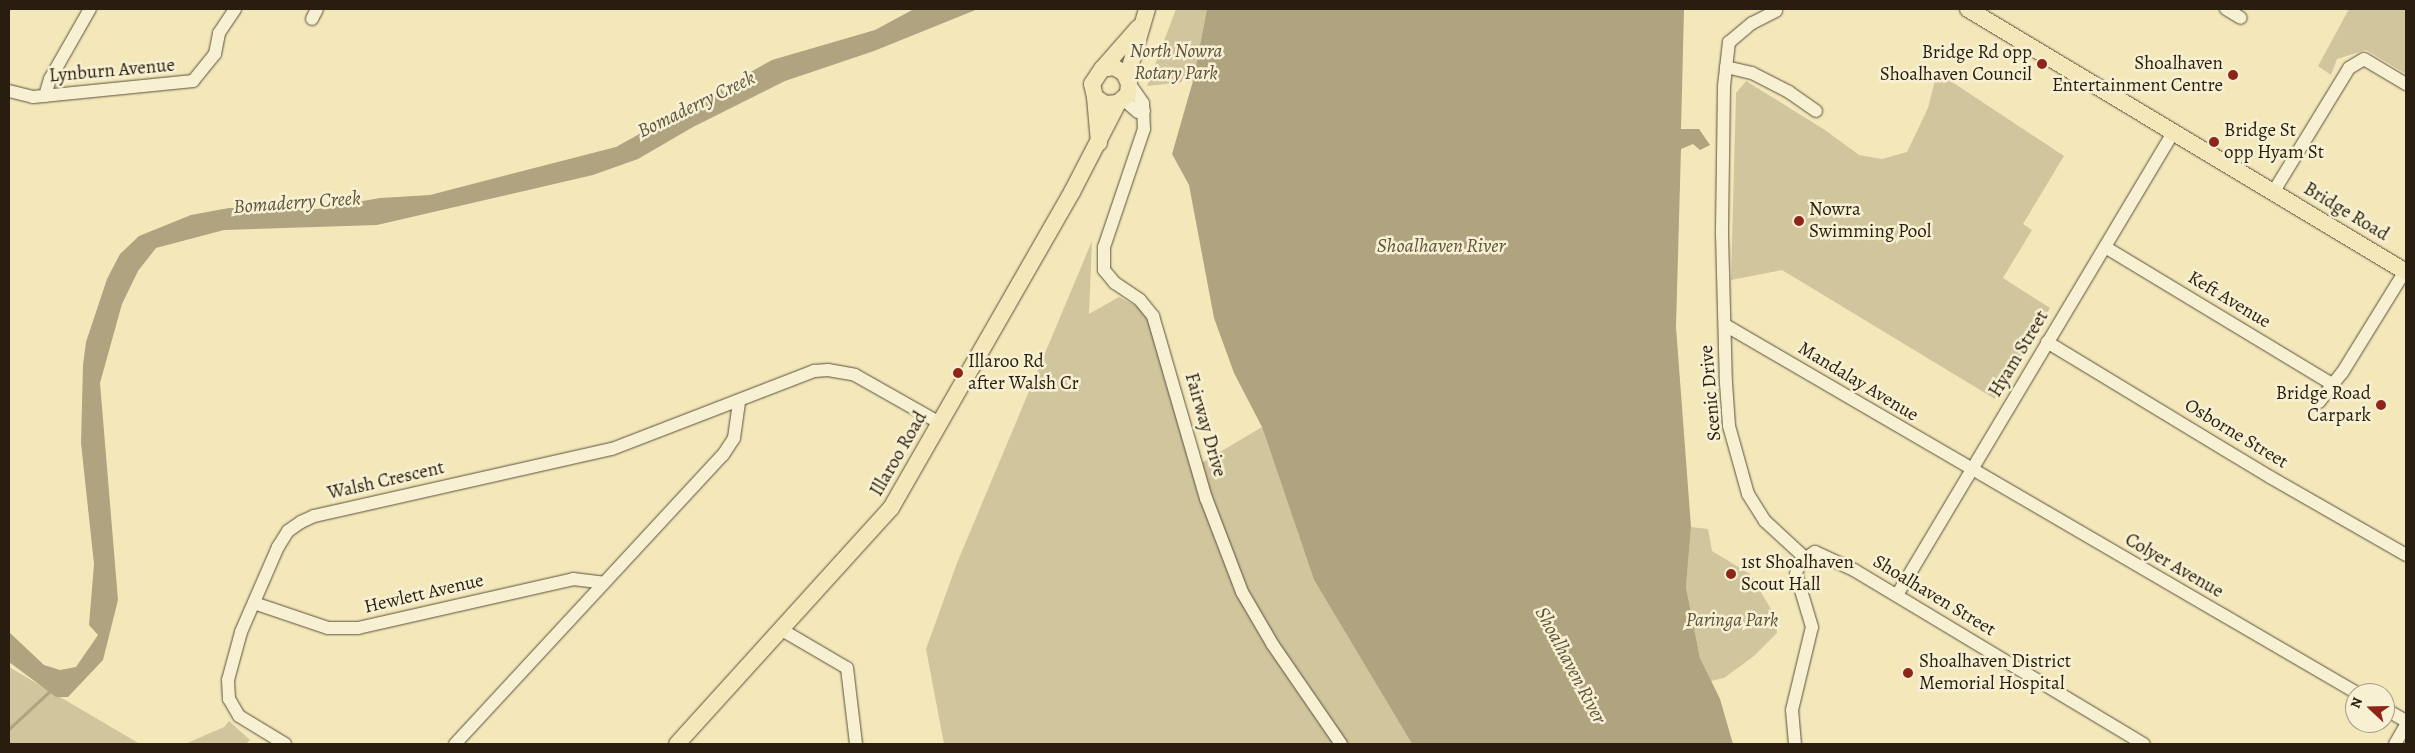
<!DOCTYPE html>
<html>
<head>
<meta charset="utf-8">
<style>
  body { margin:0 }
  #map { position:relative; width:2415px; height:753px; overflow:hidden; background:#f4e8bb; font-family:Alegreya,serif }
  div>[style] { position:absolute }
  .green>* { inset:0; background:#d1c59e }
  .water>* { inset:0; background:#afa380 }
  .stream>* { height:2.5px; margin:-1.25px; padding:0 1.25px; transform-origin:1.25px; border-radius:1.25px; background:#afa380 }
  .roads { filter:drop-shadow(0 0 1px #5b5039) drop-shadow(0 0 1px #5b5039) }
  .minor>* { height:12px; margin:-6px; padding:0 6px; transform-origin:6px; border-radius:6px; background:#f8f0d3 }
  .major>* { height:16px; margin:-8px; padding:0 8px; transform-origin:8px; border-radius:8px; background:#f4e8bb }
  .dots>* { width:14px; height:14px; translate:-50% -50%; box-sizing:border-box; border:2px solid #f8f0d3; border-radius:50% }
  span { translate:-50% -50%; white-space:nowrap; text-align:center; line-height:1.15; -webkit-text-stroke:5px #f8f0d3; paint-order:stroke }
  .park-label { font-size:19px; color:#5b4f39; font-style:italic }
  .poi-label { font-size:19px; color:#281d0e }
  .right { translate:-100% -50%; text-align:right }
  .left { translate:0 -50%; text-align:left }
  .street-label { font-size:19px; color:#281d0e }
  .water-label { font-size:20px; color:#5e533c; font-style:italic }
  .frame { position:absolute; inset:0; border:10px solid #281d0e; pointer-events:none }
  .north { position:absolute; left:2345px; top:683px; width:50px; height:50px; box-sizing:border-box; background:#f8f0d3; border:1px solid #a59c84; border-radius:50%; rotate:291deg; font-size:14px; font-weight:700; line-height:20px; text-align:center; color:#281d0e }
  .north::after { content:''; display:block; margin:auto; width:18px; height:22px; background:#8f2418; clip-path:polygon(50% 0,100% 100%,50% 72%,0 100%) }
</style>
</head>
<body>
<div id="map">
  <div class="green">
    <div style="clip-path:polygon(1176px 9px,1207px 9px,1193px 81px,1147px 86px)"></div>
    <div style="clip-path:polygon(2349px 9px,2406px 9px,2406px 74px,2366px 50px,2337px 59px,2331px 75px,2318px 66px)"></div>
    <div style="clip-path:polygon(1937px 72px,2064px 156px,2023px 224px,2032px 230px,2003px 278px,2050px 308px,1995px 399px,1782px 270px,1731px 280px,1736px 93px,1746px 81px,1825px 130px,1859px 155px,1882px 159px,1907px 152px,1928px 108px)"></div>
    <div style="clip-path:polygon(1092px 241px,1089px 314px,1119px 297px,1144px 310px,1156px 333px,1193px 468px,1262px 427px,1314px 580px,1412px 744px,944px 744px,926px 649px,957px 563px)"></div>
    <div style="clip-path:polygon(1691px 527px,1708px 529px,1712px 551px,1750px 574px,1774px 614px,1777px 633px,1754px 656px,1724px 678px,1711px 681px,1700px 658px,1686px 587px)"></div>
    <div style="clip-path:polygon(9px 667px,140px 744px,9px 744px)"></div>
    <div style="clip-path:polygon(229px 721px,250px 740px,246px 744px,185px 744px,224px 727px)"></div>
  </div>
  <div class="water">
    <div style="clip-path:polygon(914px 9px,978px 9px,874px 51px,785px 81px,693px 127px,638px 159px,593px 175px,377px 225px,224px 230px,156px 248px,138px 271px,122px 304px,100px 383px,118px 600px,103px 660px,68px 697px,56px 697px,9px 662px,9px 632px,44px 665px,60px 670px,76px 667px,98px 635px,89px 625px,94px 564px,81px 443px,83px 365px,86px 342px,107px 279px,120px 254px,139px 236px,191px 215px,229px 208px,317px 209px,380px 198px,430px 195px,616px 147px,772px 60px,875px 30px)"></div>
    <div style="clip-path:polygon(1207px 9px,1684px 9px,1681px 129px,1699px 129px,1710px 145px,1700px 150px,1693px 144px,1681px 149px,1676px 327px,1691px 527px,1686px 587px,1700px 658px,1720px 699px,1733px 744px,1412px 744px,1314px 580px,1262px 427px,1234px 373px,1214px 318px,1189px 185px,1172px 154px,1193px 81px)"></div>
  </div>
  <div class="stream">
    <div style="left:9px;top:729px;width:57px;rotate:-42.9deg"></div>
  </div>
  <div class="roads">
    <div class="minor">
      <div style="left:2226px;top:9px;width:17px;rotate:31deg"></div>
      <div style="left:1776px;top:11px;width:27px;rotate:153deg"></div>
      <div style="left:1752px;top:23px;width:30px;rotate:140deg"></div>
      <div style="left:1729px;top:42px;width:44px;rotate:96.5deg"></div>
      <div style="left:1724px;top:86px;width:148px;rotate:90.8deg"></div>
      <div style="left:1722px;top:234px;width:149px;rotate:88.5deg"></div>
      <div style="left:1726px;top:383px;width:43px;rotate:86deg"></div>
      <div style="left:1729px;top:426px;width:71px;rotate:74.4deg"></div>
      <div style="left:1748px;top:494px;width:32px;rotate:58deg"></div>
      <div style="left:1765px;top:521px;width:53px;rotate:42.7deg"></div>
      <div style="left:312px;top:19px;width:11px;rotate:-63deg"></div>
      <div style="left:1726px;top:67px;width:27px;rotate:13deg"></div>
      <div style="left:1752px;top:73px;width:42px;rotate:27.2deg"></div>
      <div style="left:1789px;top:92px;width:33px;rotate:35deg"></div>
      <div style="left:1129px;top:83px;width:24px;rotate:55deg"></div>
      <div style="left:1143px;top:103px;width:26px;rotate:88deg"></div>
      <div style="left:1144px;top:129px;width:125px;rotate:108.7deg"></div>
      <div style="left:1104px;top:247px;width:23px;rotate:90deg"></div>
      <div style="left:1104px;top:270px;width:17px;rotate:50deg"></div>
      <div style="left:1115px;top:283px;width:30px;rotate:34deg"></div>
      <div style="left:1140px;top:300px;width:21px;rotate:51deg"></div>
      <div style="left:1153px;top:316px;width:190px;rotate:73.8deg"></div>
      <div style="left:1206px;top:498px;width:101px;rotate:69deg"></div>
      <div style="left:1242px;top:592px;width:61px;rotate:59.7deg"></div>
      <div style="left:1273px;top:645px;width:120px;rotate:55.5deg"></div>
      <div style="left:9px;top:91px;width:25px;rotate:14deg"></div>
      <div style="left:33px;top:97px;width:161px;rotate:-5.7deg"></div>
      <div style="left:193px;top:81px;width:35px;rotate:-51deg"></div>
      <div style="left:215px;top:54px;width:21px;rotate:-79deg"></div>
      <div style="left:219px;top:33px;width:29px;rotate:-56deg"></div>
      <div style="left:45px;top:96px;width:18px;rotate:-74deg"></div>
      <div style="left:50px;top:79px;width:81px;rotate:-60.3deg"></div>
      <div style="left:1124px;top:100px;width:18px;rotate:41deg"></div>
      <div style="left:1138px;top:112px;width:6px;rotate:-9deg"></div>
      <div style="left:2274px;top:191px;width:144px;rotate:-58.6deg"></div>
      <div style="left:2349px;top:68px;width:17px;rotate:-31deg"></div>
      <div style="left:2364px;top:59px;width:49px;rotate:30.8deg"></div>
      <div style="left:2105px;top:247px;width:267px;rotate:31.1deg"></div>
      <div style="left:1725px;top:325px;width:731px;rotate:30.21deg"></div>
      <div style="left:2047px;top:342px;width:261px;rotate:31.2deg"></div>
      <div style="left:2270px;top:477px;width:157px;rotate:29.8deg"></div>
      <div style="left:2319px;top:402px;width:37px;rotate:-52deg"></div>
      <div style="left:2342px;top:373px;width:120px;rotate:-58.3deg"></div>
      <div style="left:1897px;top:595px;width:540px;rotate:-59.16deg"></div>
      <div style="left:254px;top:603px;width:78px;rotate:18.7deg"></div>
      <div style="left:328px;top:628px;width:30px"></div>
      <div style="left:358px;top:628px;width:221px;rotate:-12.8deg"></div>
      <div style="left:573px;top:579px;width:31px;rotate:7deg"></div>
      <div style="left:782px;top:630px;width:75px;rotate:30.3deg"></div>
      <div style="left:847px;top:668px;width:77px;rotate:83.2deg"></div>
      <div style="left:2385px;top:709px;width:24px;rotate:30deg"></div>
      <div style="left:285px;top:744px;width:54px;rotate:-148.7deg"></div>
      <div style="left:239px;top:716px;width:20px;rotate:-120deg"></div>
      <div style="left:229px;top:699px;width:19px;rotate:-93deg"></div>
      <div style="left:228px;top:680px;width:50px;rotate:-74.8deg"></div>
      <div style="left:241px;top:632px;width:93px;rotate:-66.5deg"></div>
      <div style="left:278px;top:547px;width:19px;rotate:-58deg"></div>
      <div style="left:288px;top:531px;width:16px;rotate:-35deg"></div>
      <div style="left:301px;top:522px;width:14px;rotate:-25deg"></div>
      <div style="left:314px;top:516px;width:305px;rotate:-12.7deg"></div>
      <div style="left:612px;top:449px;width:217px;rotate:-21.1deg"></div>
      <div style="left:814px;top:371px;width:14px;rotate:-4deg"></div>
      <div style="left:828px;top:370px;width:27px;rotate:10deg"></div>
      <div style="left:855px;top:375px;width:98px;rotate:29.5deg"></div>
      <div style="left:455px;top:744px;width:394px;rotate:-47.2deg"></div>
      <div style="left:723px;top:455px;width:20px;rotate:-57deg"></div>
      <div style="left:734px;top:438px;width:36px;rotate:-82deg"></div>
      <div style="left:1795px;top:744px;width:34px;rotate:-95deg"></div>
      <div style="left:1792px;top:710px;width:85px;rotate:-76.5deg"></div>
      <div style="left:1812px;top:627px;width:55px;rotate:-106.8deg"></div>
      <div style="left:1796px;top:574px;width:13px;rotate:-72deg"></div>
      <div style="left:1800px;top:562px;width:18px;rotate:-34deg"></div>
      <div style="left:1815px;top:552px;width:43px;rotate:24.8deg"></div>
      <div style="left:1854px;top:570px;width:338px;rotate:31deg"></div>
      <div style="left:2395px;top:744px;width:22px;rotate:-60deg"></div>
    </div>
    <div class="major">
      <div style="left:1968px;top:9px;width:511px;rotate:30.98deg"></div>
      <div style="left:1102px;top:69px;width:55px;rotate:-48.7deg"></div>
      <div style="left:1127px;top:77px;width:71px;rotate:-73.6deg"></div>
      <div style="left:1095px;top:97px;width:46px;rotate:85deg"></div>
      <div style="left:677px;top:744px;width:319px;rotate:-47.8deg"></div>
      <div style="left:891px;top:508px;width:364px;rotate:-60.2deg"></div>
      <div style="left:1072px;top:192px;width:100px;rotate:-62.7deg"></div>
      <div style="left:1118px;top:103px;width:13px;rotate:-42deg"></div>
      <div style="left:1128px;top:94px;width:11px;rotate:-85deg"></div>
      <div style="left:1129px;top:83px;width:11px;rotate:-117deg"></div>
      <div style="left:1124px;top:73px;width:12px;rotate:-149deg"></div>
      <div style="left:1114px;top:67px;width:12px;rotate:171deg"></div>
      <div style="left:1102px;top:69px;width:18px;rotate:124deg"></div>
      <div style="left:1092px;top:84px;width:13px;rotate:77deg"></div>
      <div style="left:1095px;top:97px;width:12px;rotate:35deg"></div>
      <div style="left:1105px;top:104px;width:13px;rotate:-4deg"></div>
    </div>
  </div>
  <div class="dots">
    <div style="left:2042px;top:64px;background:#8f2418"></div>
    <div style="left:2233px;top:75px;background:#8f2418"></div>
    <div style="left:2214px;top:142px;background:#8f2418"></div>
    <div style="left:1799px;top:221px;background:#8f2418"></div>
    <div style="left:958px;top:373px;background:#8f2418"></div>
    <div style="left:2381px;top:405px;background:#8f2418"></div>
    <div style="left:1731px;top:574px;background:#8f2418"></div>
    <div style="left:1908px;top:673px;background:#8f2418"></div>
  </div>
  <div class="park-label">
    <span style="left:1176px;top:63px">North Nowra<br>Rotary Park</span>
    <span style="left:1732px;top:621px">Paringa Park</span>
  </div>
  <div class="poi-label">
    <span class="right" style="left:2032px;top:64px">Bridge Rd opp<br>Shoalhaven Council</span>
    <span class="right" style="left:2223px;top:75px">Shoalhaven<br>Entertainment Centre</span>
    <span class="left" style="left:2224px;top:142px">Bridge St<br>opp Hyam St</span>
    <span class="left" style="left:1809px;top:221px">Nowra<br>Swimming Pool</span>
    <span class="left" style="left:968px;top:373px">Illaroo Rd<br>after Walsh Cr</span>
    <span class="right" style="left:2371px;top:405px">Bridge Road<br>Carpark</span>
    <span class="left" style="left:1741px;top:574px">1st Shoalhaven<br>Scout Hall</span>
    <span class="left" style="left:1919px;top:673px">Shoalhaven District<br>Memorial Hospital</span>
  </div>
  <div class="street-label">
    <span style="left:112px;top:71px;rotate:-5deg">Lynburn Avenue</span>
    <span style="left:2346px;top:212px;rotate:31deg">Bridge Road</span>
    <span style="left:2229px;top:300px;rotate:31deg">Keft Avenue</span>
    <span style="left:2019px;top:354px;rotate:-59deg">Hyam Street</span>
    <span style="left:1858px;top:382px;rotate:31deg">Mandalay Avenue</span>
    <span style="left:1711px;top:393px;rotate:-95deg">Scenic Drive</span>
    <span style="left:1205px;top:425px;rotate:74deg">Fairway Drive</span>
    <span style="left:2236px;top:434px;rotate:31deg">Osborne Street</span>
    <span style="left:899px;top:454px;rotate:-60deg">Illaroo Road</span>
    <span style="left:386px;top:481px;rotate:-13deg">Walsh Crescent</span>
    <span style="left:2174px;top:566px;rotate:30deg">Colyer Avenue</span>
    <span style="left:424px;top:594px;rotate:-13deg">Hewlett Avenue</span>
    <span style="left:1934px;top:596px;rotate:31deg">Shoalhaven Street</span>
  </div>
  <div class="water-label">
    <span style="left:696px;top:104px;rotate:-26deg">Bomaderry Creek</span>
    <span style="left:297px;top:202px;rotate:-4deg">Bomaderry Creek</span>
    <span style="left:1441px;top:245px">Shoalhaven River</span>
    <span style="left:1571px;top:665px;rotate:62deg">Shoalhaven River</span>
  </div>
  <div class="frame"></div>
  <div class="north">N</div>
</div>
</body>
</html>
